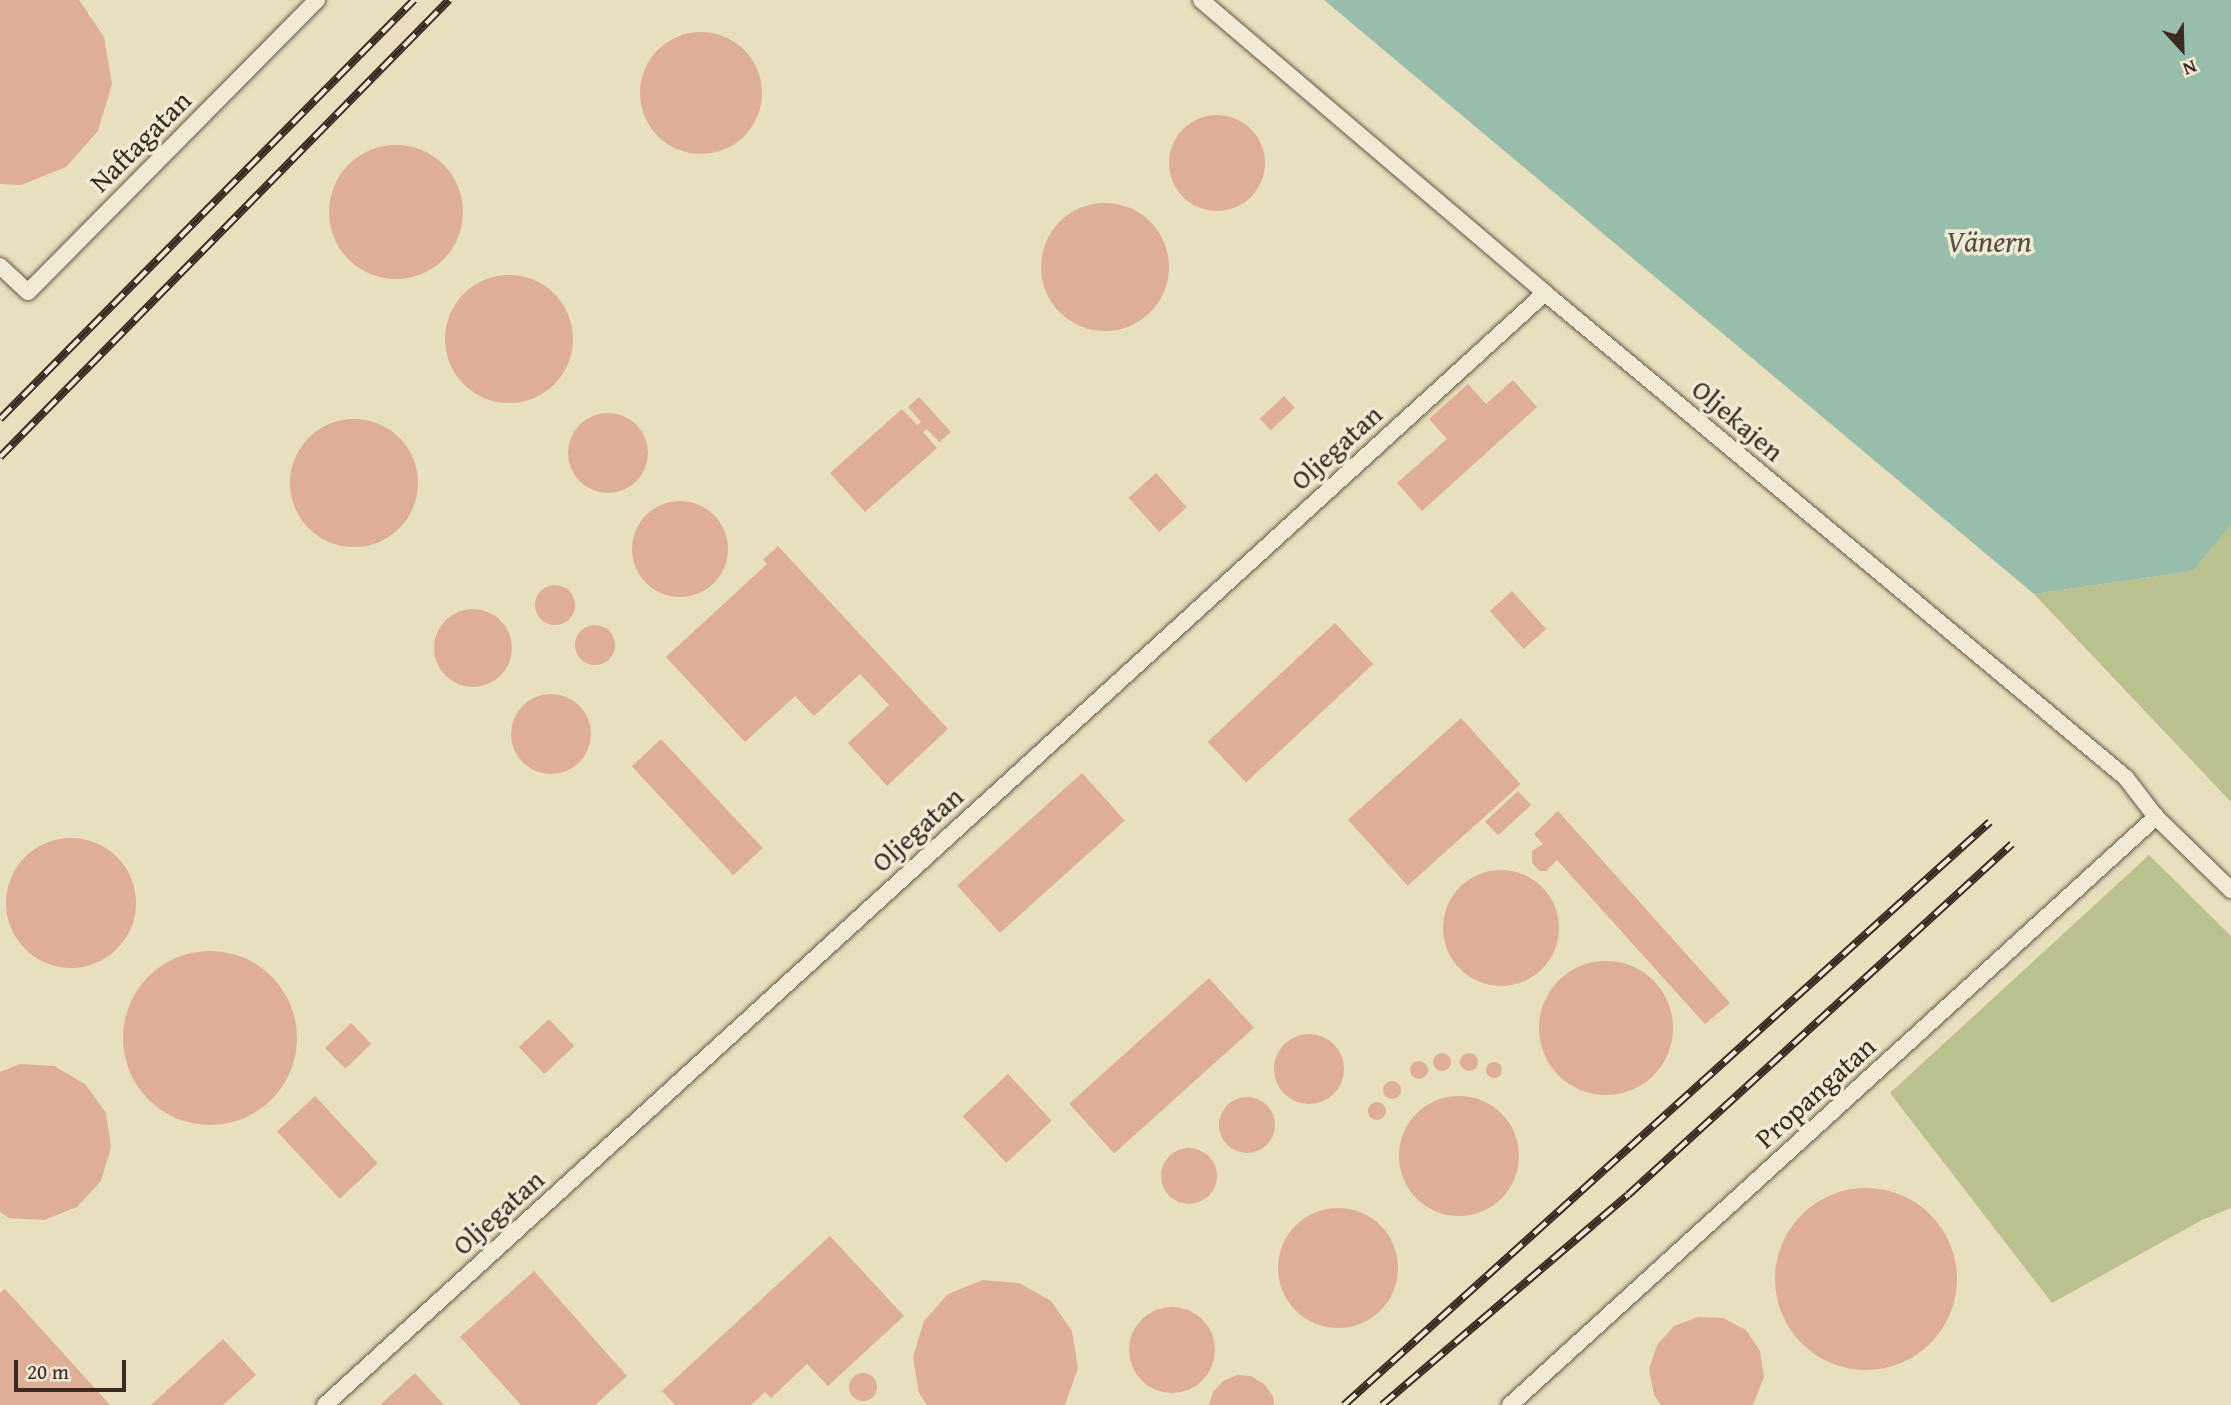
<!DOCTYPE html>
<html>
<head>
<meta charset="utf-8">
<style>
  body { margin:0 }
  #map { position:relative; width:2231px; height:1405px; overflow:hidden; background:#e8dfbe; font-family:"Gentium Book Plus",serif }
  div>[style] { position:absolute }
  .green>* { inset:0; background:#bac18e }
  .water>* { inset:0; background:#99bdab }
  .building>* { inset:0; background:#deae97; transform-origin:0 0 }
  .round { border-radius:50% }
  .roads { filter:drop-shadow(0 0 2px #675648) drop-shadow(0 0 2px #675648) }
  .lane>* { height:16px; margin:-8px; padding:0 8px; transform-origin:8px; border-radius:8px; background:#f0ead5 }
  .rail>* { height:8px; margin-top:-4px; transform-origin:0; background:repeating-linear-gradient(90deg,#f0ead5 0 16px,#3c2921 0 32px); box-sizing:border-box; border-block:2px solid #3c2921 }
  span { translate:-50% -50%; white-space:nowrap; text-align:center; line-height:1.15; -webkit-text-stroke:7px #f0ead5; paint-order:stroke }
  .street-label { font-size:28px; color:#3c2921 }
  .water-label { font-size:30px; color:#534e44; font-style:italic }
  .north { position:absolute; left:2147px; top:14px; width:70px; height:70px; -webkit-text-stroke:5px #f0ead5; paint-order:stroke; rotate:158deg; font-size:19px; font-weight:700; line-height:28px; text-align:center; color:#3c2921 }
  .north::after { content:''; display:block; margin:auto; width:24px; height:32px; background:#3c2921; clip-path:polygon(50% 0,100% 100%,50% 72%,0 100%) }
  .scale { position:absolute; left:14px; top:1360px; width:112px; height:32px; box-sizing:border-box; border:4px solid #3c2921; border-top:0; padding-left:9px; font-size:21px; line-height:24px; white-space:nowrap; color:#3c2921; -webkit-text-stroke:5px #f0ead5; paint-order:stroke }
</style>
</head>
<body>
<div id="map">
  <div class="green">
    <div style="clip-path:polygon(2231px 525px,2231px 802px,2034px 594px,2193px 571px)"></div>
    <div style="clip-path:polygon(2149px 855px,2231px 936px,2231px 1208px,2202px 1220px,2052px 1303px,1890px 1093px)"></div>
  </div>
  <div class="water">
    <div style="clip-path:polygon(1324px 0,2231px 0,2231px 525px,2193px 571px,2034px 594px)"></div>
  </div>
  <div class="building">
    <div style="clip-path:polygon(0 0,79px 0,104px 37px,112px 84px,98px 131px,66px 167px,21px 185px,0 184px)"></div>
    <div class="round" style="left:640px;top:32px;width:122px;height:122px"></div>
    <div class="round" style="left:1169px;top:115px;width:96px;height:96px"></div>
    <div class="round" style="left:329px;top:145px;width:134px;height:134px"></div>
    <div class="round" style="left:1041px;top:203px;width:128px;height:128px"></div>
    <div class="round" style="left:445px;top:275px;width:128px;height:128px"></div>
    <div style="clip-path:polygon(1513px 380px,1537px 407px,1422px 511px,1397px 483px,1447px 439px,1429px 419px,1468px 384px,1486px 404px)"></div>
    <div style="left:1284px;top:396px;width:16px;height:33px;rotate:47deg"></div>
    <div style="clip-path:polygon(919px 397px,951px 432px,939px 442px,927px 429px,923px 432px,937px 448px,865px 512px,830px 473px,902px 409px,917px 425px,921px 422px,908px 407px)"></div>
    <div class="round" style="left:568px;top:413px;width:80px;height:80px"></div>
    <div class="round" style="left:290px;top:419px;width:128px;height:128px"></div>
    <div style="left:1156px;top:473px;width:46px;height:37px;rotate:48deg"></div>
    <div class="round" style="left:632px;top:501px;width:96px;height:96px"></div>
    <div style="clip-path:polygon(778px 546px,948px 729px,887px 786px,848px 743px,889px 705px,860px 674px,814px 716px,795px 696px,745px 742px,666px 657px,767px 564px,763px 560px)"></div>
    <div class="round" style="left:535px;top:585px;width:40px;height:40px"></div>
    <div style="left:1512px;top:591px;width:51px;height:30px;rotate:48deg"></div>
    <div class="round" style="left:434px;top:609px;width:78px;height:78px"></div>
    <div style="left:1335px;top:623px;width:56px;height:174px;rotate:47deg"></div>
    <div class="round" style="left:575px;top:625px;width:40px;height:40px"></div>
    <div class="round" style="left:511px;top:694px;width:80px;height:80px"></div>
    <div style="left:1461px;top:718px;width:89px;height:152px;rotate:48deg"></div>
    <div style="left:661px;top:739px;width:149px;height:40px;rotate:47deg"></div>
    <div style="left:1082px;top:773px;width:64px;height:168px;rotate:48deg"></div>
    <div style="left:1518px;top:791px;width:19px;height:45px;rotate:47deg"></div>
    <div style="clip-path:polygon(1558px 811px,1730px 1003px,1705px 1024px,1557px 860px,1546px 871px,1540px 871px,1532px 863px,1532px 851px,1543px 844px,1534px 834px)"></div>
    <div class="round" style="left:6px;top:838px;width:130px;height:130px"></div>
    <div class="round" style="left:1443px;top:870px;width:116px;height:116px"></div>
    <div class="round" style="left:123px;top:951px;width:174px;height:174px"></div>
    <div class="round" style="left:1539px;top:961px;width:134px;height:134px"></div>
    <div style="left:1209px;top:978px;width:67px;height:188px;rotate:48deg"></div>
    <div style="left:549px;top:1019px;width:37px;height:41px;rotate:47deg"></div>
    <div style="left:351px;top:1023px;width:29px;height:36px;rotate:46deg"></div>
    <div class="round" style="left:1274px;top:1034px;width:70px;height:70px"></div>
    <div class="round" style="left:1433px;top:1053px;width:18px;height:18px"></div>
    <div class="round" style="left:1460px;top:1053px;width:18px;height:18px"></div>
    <div class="round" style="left:1410px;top:1061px;width:18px;height:18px"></div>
    <div class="round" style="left:1486px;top:1062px;width:16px;height:16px"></div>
    <div style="clip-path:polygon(20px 1064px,54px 1066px,85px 1084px,106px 1113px,111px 1147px,101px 1181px,77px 1207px,44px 1220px,9px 1218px,0 1212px,0 1072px)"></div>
    <div style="left:1008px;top:1074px;width:64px;height:62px;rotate:47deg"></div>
    <div class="round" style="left:1383px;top:1081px;width:18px;height:18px"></div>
    <div class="round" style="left:1399px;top:1096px;width:120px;height:120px"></div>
    <div style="left:315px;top:1096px;width:92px;height:52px;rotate:47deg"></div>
    <div class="round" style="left:1219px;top:1097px;width:56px;height:56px"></div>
    <div class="round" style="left:1368px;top:1102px;width:18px;height:18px"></div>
    <div class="round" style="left:1161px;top:1148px;width:56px;height:56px"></div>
    <div class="round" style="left:1775px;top:1188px;width:182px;height:182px"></div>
    <div class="round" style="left:1278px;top:1208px;width:120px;height:120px"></div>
    <div style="clip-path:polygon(830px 1236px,904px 1316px,828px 1386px,807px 1364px,771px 1398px,765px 1392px,751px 1405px,675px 1405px,662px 1391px)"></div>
    <div style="clip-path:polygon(534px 1271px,627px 1376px,595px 1405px,521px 1405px,460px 1337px)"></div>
    <div style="clip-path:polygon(983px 1280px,1019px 1283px,1051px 1301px,1072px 1331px,1078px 1368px,1065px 1405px,927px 1405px,919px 1393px,913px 1357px,924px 1321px,948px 1294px)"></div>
    <div style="clip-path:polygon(5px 1289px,110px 1405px,0 1405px,0 1293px)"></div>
    <div class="round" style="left:1129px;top:1307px;width:86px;height:86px"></div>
    <div style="clip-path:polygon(1698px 1317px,1723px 1318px,1746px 1330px,1760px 1351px,1764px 1377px,1753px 1405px,1661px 1405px,1654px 1395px,1649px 1369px,1657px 1345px,1674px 1326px)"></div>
    <div style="clip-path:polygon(223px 1339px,256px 1375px,223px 1405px,151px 1405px)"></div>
    <div class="round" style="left:849px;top:1373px;width:28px;height:28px"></div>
    <div style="clip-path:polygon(415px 1373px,444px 1405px,380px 1405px)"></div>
    <div style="clip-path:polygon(1237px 1375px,1251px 1376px,1264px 1384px,1273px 1396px,1274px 1405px,1209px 1405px,1213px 1392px,1223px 1381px)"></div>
  </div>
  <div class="roads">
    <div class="lane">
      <div style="left:1201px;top:0;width:452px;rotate:40.4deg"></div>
      <div style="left:1545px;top:293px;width:757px;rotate:39.85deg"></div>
      <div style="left:2126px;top:778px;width:49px;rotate:52.4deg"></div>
      <div style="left:2156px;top:817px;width:105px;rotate:44.2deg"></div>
      <div style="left:0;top:266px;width:38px;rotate:43deg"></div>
      <div style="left:28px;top:292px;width:411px;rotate:-45.3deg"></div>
      <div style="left:325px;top:1405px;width:1651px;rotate:-42.35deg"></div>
      <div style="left:1510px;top:1405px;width:874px;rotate:-42.31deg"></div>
    </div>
  </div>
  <div class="rail">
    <div style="left:0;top:419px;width:589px;rotate:-45.34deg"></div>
    <div style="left:0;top:457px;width:641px;rotate:-45.51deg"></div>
    <div style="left:1344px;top:1405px;width:870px;rotate:-42.07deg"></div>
    <div style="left:1382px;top:1405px;width:323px;rotate:-40.5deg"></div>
    <div style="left:1628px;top:1195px;width:520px;rotate:-42.43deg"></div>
  </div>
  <div class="street-label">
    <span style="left:140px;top:141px;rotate:-45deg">Naftagatan</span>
    <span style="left:1738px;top:420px;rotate:40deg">Oljekajen</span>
    <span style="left:1336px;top:447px;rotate:-42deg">Oljegatan</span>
    <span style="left:917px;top:829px;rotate:-42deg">Oljegatan</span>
    <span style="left:1815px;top:1092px;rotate:-42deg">Propangatan</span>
    <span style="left:498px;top:1212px;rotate:-42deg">Oljegatan</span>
  </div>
  <div class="water-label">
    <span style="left:1989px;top:241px">Vänern</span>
  </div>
  <div class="north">N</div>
  <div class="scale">20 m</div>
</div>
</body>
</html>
